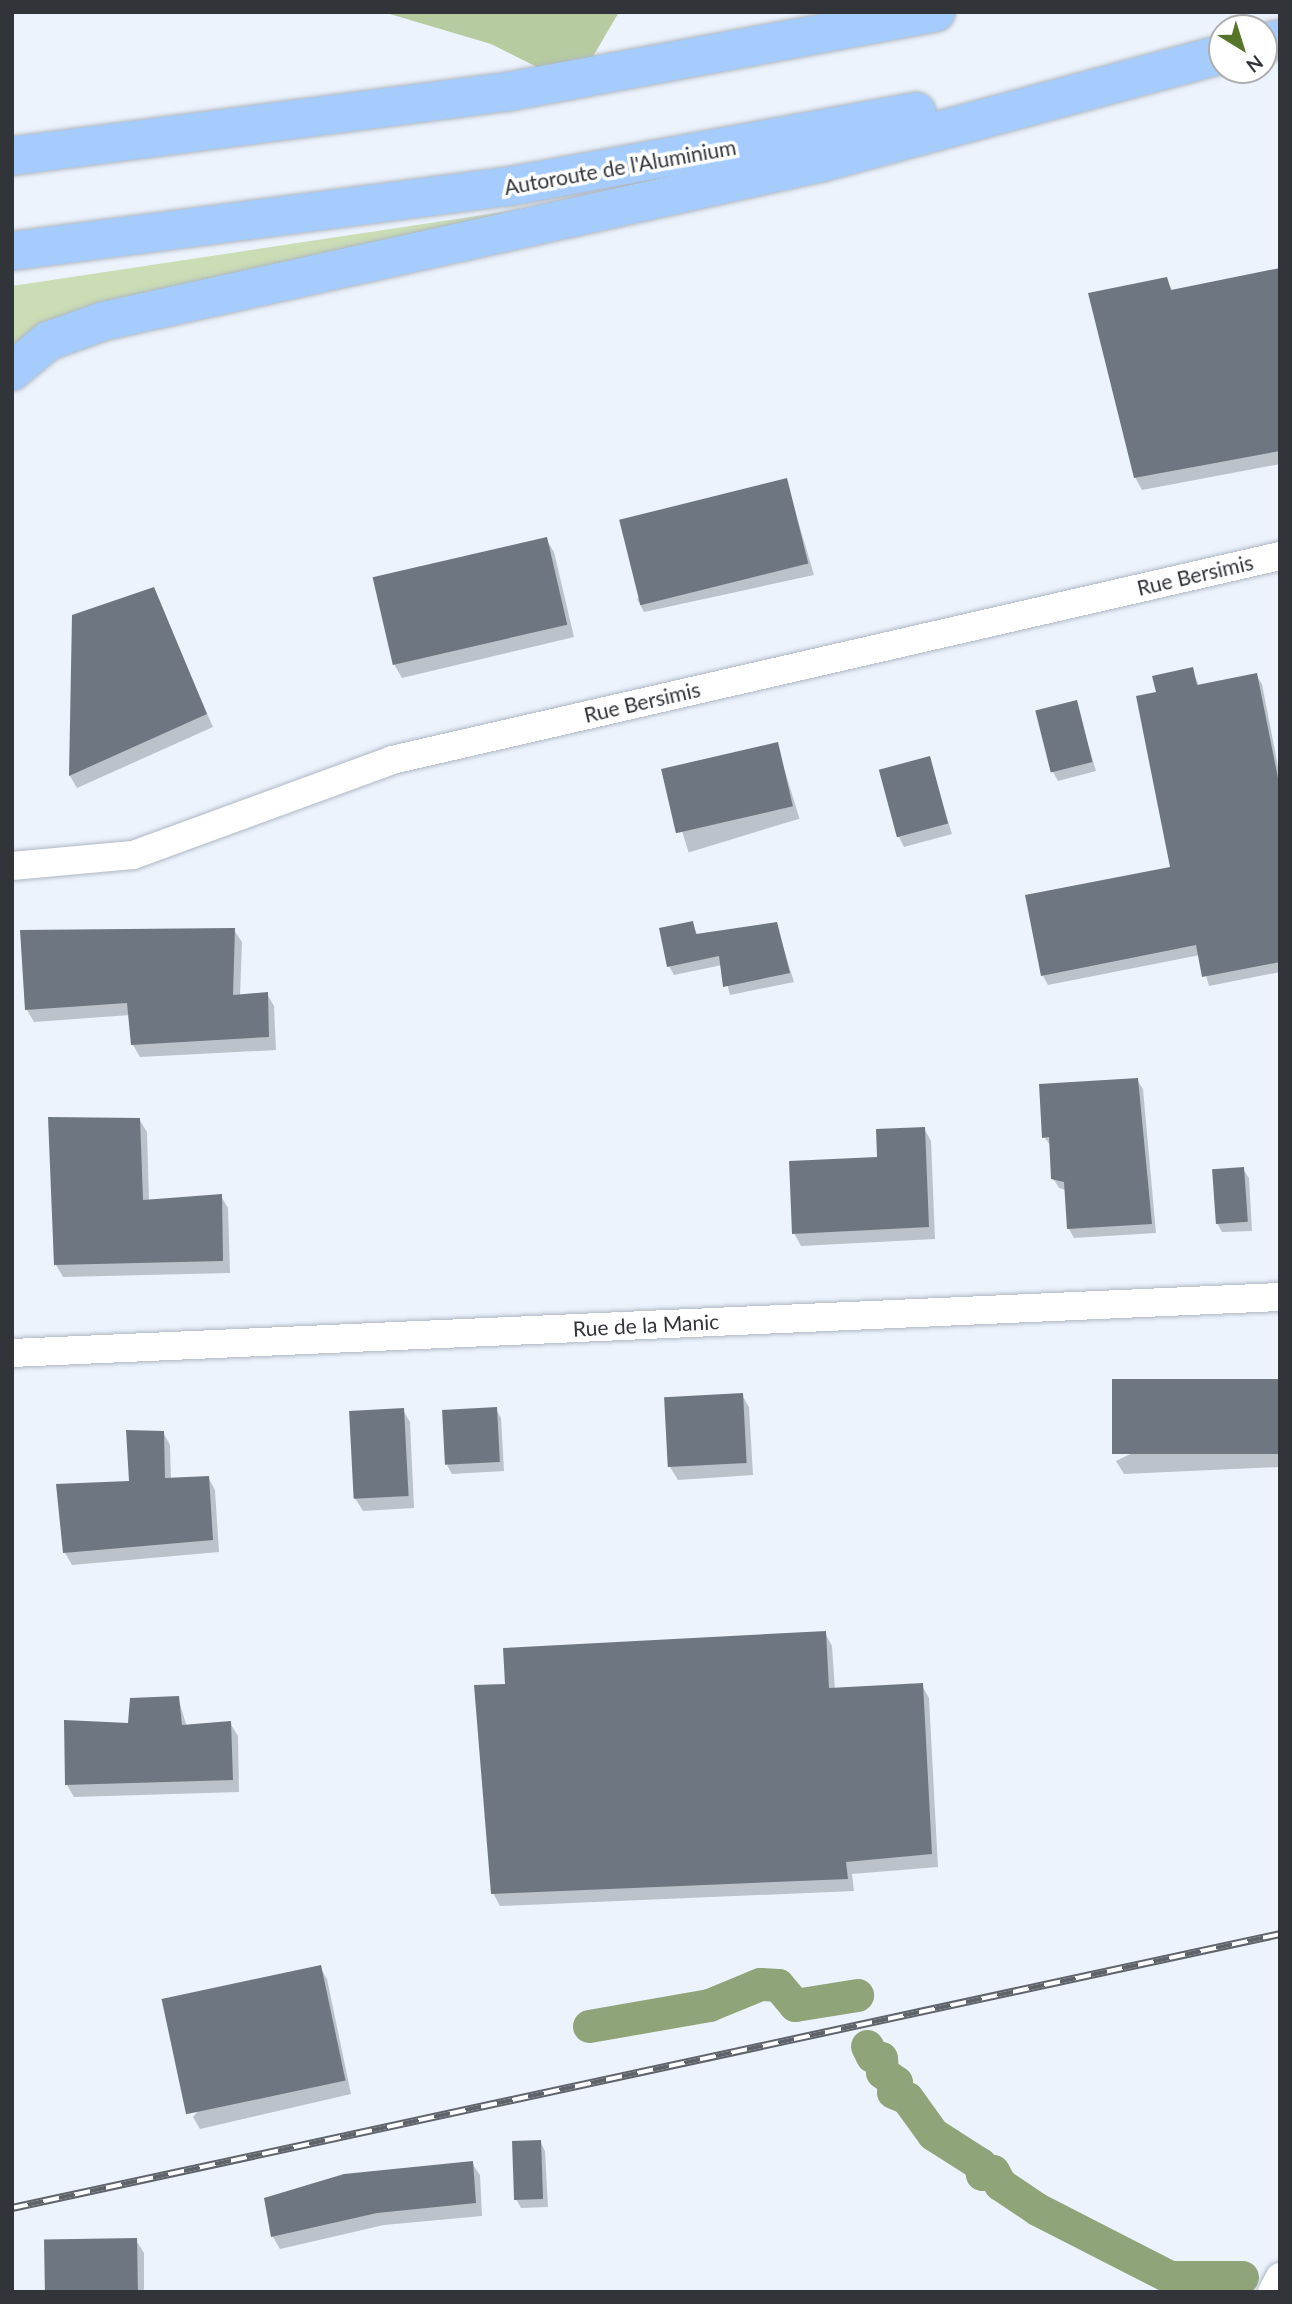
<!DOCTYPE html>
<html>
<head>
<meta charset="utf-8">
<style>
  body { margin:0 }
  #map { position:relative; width:1292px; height:2304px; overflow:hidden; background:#ecf3fd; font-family:Lato,sans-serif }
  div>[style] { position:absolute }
  .green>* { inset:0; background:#caddb5 }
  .forest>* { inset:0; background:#b7cba0 }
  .shadow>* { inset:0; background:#0003; transform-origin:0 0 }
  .river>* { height:33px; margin:-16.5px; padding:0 16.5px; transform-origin:16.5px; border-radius:16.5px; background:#90a47a }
  .building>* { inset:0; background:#6e7781; transform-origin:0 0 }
  .roads { filter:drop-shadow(0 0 2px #aeb7c3) drop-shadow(0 0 2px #aeb7c3) }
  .minor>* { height:28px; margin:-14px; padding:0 14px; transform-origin:14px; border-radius:14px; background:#fff }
  .highway>* { height:38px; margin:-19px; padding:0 19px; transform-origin:19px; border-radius:19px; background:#a5ccfd }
  .rail>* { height:8px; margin-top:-4px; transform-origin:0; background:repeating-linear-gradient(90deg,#fff 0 16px,#5f636a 0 32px); box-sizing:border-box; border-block:2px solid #5f636a }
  span { translate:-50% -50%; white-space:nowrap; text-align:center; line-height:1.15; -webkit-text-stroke:7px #fff; paint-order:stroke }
  .street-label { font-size:21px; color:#313439 }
  .frame { position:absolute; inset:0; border:14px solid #313439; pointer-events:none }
  .north { position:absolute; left:1208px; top:14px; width:70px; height:70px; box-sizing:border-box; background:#fff; border:2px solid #adaeb0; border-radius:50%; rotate:142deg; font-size:19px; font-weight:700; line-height:28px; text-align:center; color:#313439 }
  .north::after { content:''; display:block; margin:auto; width:24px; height:32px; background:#56752a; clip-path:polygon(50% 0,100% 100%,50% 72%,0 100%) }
</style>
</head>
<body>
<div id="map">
  <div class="green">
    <div style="clip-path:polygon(670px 187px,12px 351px,12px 286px)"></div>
  </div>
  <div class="forest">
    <div style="clip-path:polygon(383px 12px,619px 12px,588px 65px,539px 68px,491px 44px)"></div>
  </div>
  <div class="shadow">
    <div style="clip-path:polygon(1280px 270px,1280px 464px,1142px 490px,1135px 477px,1166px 279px,1173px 292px)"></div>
    <div style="clip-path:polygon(786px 480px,814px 575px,644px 612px,637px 599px)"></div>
    <div style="clip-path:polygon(546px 539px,554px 552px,574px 637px,402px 678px,395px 666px,375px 580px)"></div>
    <div style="clip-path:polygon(153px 589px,213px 727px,77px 788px,70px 776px,73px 617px)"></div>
    <div style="clip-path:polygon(1192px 669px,1199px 686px,1256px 675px,1262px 684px,1280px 777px,1280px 972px,1209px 986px,1200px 955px,1048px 985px,1043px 976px,1172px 868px,1158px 693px)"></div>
    <div style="clip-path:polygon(1076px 703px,1096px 771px,1058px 781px,1053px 772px)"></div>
    <div style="left:777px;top:745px;width:77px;height:116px;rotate:73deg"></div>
    <div style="clip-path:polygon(929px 758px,952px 834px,904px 847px,899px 837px)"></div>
    <div style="clip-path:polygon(692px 923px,698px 936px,776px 924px,794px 982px,730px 995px,722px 965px,674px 975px,669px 966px)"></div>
    <div style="clip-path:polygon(234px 930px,242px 942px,240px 996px,267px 994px,274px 1006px,276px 1050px,140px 1057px,133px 1045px,130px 1015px,34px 1022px,27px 1010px)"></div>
    <div style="clip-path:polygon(1137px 1080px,1143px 1089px,1156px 1233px,1074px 1238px,1069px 1229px,1066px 1190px,1059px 1188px,1053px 1178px,1051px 1146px,1044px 1137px)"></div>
    <div style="clip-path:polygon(139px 1119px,147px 1132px,149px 1201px,221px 1196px,228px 1208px,230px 1273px,63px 1277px,56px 1265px)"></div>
    <div style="clip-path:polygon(924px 1128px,931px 1141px,935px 1239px,801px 1246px,794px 1233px,879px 1158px)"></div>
    <div style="clip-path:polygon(1243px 1169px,1249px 1178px,1252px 1231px,1222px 1232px,1217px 1223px)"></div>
    <div style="clip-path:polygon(1280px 1381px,1280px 1467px,1124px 1474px,1116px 1461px)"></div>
    <div style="clip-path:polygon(742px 1395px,749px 1407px,753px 1475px,678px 1480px,670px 1467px)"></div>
    <div style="clip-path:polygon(496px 1409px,501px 1418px,504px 1471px,452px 1474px,447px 1465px)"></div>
    <div style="clip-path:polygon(403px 1410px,410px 1422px,414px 1508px,363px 1511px,355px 1498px)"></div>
    <div style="clip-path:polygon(163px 1432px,170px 1445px,171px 1480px,208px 1477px,215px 1490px,219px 1552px,72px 1565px,65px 1553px,131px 1482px)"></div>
    <div style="clip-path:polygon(825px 1633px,832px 1646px,835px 1690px,922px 1685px,929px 1698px,938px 1867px,852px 1874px,854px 1891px,500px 1906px,493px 1893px)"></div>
    <div style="clip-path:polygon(178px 1698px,187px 1727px,230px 1723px,238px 1736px,239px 1792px,74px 1797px,67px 1785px,130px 1725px)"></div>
    <div style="clip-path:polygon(320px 1967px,327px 1979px,351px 2094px,200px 2129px,193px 2117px)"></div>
    <div style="clip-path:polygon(540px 2141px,545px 2151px,548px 2207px,521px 2208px,516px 2199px)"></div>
    <div style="clip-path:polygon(472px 2163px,480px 2175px,482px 2216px,384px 2225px,280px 2249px,273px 2237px,266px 2200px)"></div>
    <div style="clip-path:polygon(136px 2240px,144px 2253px,144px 2292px,46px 2292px)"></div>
  </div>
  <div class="river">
    <div style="left:589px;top:2026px;width:122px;rotate:-9.9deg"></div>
    <div style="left:709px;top:2005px;width:55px;rotate:-22.4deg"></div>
    <div style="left:760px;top:1984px;width:18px;rotate:3deg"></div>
    <div style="left:778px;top:1985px;width:26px;rotate:50deg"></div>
    <div style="left:795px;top:2005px;width:63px;rotate:-9.2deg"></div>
    <div style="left:867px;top:2046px;width:11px;rotate:63deg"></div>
    <div style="left:872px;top:2056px;width:9px;rotate:13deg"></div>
    <div style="left:881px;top:2058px;width:14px;rotate:86deg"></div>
    <div style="left:882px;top:2072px;width:17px;rotate:36deg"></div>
    <div style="left:896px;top:2082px;width:10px;rotate:107deg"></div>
    <div style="left:893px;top:2092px;width:15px;rotate:23deg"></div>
    <div style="left:907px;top:2098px;width:44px;rotate:54.2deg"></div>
    <div style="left:933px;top:2134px;width:56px;rotate:32.6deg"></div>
    <div style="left:980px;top:2164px;width:10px;rotate:79deg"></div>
    <div style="left:982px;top:2174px;width:11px;rotate:-15deg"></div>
    <div style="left:993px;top:2171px;width:15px;rotate:62deg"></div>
    <div style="left:1000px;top:2184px;width:45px;rotate:34deg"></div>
    <div style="left:1037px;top:2209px;width:149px;rotate:27.1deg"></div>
    <div style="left:1170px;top:2277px;width:72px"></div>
  </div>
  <div class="building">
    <div style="clip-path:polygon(1280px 268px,1280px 451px,1134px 478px,1088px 293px,1167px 277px,1171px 290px)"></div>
    <div style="left:787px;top:478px;width:88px;height:173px;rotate:76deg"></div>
    <div style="left:547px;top:537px;width:90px;height:179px;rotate:77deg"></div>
    <div style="clip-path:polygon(154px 587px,207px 714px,69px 776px,72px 615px)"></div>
    <div style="clip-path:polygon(1193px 667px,1197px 685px,1257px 673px,1280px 788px,1280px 962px,1202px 977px,1196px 945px,1041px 976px,1025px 895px,1170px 867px,1136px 696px,1156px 692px,1152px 676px)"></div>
    <div style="left:1077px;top:700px;width:64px;height:43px;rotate:76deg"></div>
    <div style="left:778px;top:742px;width:66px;height:120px;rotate:77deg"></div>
    <div style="left:930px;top:756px;width:70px;height:53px;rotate:75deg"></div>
    <div style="clip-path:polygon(693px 921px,696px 934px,777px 922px,790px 973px,723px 987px,719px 956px,667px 967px,659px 928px)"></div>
    <div style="clip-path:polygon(235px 928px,233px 995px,268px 992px,269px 1037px,131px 1045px,127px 1003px,25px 1010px,20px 930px)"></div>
    <div style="clip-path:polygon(1138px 1078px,1152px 1224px,1067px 1229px,1064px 1182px,1051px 1179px,1049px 1137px,1042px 1138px,1039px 1084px)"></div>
    <div style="clip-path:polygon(48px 1117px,140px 1118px,143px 1200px,222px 1194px,223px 1261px,54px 1265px)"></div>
    <div style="clip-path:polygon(925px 1127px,929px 1227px,792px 1234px,789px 1161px,877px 1157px,876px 1129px)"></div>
    <div style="left:1244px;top:1167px;width:55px;height:32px;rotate:86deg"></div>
    <div style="left:1280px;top:1379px;width:75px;height:168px;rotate:90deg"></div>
    <div style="left:743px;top:1393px;width:70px;height:79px;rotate:87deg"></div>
    <div style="left:497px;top:1407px;width:55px;height:55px;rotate:87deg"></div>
    <div style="left:404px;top:1408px;width:88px;height:55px;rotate:87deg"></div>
    <div style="clip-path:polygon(126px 1430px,164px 1431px,165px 1478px,209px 1476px,213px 1540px,63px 1553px,56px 1484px,129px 1481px)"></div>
    <div style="clip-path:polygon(826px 1631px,829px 1688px,923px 1683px,932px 1854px,846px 1862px,848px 1879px,491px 1894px,474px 1685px,505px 1684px,503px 1648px)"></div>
    <div style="clip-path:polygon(179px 1696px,182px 1725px,231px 1721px,233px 1780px,65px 1785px,64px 1720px,128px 1723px,130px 1698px)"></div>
    <div style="left:321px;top:1965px;width:118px;height:163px;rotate:78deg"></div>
    <div style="left:541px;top:2140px;width:59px;height:29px;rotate:88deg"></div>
    <div style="clip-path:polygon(473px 2161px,476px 2203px,377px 2213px,271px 2237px,264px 2198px,344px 2174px)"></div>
    <div style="left:137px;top:2238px;width:54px;height:93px;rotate:89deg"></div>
  </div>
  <div class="roads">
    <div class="minor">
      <div style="left:12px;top:866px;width:121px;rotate:-5.2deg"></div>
      <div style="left:133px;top:855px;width:276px;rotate:-20.1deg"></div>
      <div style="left:392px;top:760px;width:911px;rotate:-12.94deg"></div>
      <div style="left:12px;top:1353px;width:1269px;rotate:-2.53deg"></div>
      <div style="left:1272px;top:2292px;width:17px;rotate:-62deg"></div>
    </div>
    <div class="highway">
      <div style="left:1264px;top:43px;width:16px;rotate:-14deg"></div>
      <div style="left:12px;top:156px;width:498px;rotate:-7.4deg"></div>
      <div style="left:506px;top:92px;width:437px;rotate:-10.5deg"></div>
      <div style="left:12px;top:251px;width:503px;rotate:-7.42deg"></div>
      <div style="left:511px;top:186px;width:412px;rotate:-10.4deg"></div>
      <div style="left:12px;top:371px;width:47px;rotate:-39.8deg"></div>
      <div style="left:48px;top:341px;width:59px;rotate:-19.7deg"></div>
      <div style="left:104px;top:321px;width:736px;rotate:-12.47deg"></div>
      <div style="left:823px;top:162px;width:413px;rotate:-15.1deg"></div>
    </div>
  </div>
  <div class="rail">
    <div style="left:12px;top:2208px;width:1297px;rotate:-12.19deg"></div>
  </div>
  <div class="street-label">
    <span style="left:620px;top:167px;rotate:-10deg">Autoroute de l'Aluminium</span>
    <span style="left:1195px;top:575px;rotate:-13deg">Rue Bersimis</span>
    <span style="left:642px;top:702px;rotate:-13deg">Rue Bersimis</span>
    <span style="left:646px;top:1325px;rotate:-3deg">Rue de la Manic</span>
  </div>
  <div class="frame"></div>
  <div class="north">N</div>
</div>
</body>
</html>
